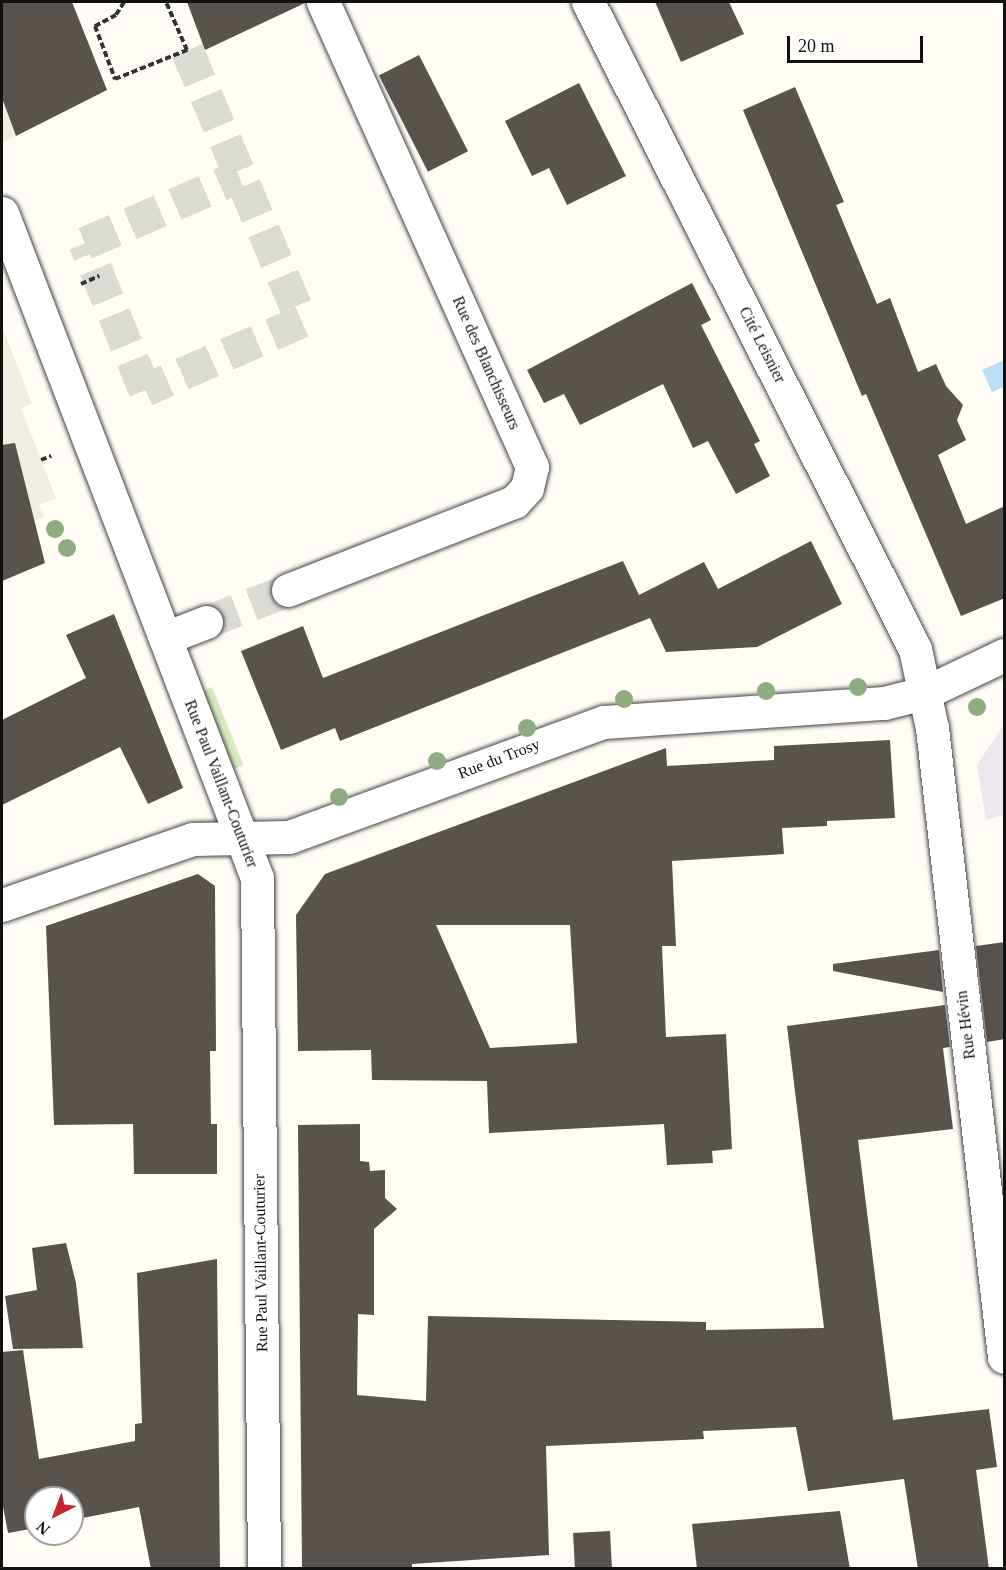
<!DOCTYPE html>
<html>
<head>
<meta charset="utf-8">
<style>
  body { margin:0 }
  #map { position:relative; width:1006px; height:1570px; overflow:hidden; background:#fffdf5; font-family:Georgia,serif }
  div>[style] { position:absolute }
  .industrial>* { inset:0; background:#eee6ef }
  .green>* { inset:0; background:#d5ebbd; transform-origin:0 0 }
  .plaza>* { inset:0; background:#f1ede2 }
  .water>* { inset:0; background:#b9e0f7 }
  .building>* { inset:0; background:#5a524d; transform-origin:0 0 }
  .minor-tunnel>* { height:33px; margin-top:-16.5px; transform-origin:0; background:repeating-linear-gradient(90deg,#dbdad3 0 33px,transparent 0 49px) }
  .path>* { height:4px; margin-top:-2px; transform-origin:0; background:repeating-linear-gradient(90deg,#333 0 6px,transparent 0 9px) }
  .roads { filter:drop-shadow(0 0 2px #444) drop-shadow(0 0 2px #444) }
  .minor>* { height:33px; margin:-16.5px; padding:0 16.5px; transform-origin:16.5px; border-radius:16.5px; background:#fff }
  .trees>* { width:18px; height:18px; margin:-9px; border-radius:50%; background:#8dad7f }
  span { translate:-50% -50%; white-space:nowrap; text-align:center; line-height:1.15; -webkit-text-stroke:6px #fff; paint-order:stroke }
  .street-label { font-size:16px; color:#111 }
  .frame { position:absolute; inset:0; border:3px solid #111; pointer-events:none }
  .north { position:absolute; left:24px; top:1486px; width:60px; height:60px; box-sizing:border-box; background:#fff; border:2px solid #a0a0a0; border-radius:50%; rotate:222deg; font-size:16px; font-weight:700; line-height:24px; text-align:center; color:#111 }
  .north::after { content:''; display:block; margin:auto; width:21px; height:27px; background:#c4262e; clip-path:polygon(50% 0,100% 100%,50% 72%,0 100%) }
  .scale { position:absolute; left:787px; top:36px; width:136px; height:27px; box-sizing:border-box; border:3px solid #111; border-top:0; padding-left:8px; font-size:18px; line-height:21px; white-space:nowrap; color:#111; -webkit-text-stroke:4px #fff; paint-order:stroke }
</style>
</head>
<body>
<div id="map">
  <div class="industrial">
    <div style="clip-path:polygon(1004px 724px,1004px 815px,986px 820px,977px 765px)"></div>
  </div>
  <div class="green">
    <div style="left:212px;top:687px;width:84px;height:11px;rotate:68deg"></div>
  </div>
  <div class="plaza">
    <div style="clip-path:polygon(2px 98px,16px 136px,2px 143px)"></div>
    <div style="clip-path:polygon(2px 326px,32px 404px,21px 408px,56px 498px,39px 505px,44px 517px,34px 521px,17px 463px,2px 467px)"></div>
  </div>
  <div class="water">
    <div style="clip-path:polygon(1004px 360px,1004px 387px,992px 392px,982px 370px)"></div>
  </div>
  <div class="building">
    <div style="clip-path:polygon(2px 2px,72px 2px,107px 90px,16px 136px,2px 98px)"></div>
    <div style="clip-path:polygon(187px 2px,304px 2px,305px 3px,205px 50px)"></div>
    <div style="clip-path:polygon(655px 2px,729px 2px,744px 34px,681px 62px)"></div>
    <div style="left:419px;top:55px;width:108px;height:45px;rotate:63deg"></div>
    <div style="clip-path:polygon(579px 83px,626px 176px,567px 205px,549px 168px,532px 176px,505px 121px)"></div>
    <div style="clip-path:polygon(795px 87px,844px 202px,836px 205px,877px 304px,890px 298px,918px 372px,936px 364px,946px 386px,963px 405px,957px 420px,966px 440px,938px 455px,966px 524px,1005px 506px,1005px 598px,961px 616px,866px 394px,862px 396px,743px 110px)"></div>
    <div style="clip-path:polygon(692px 283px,711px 320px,701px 325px,760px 441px,754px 444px,770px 476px,736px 494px,708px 441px,693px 448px,663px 384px,580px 425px,564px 394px,544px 403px,527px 370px)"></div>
    <div style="clip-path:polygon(15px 443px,45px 563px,2px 581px,2px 445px)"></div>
    <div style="clip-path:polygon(811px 541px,842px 604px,757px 647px,666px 652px,650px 618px,340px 741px,335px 728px,281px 750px,241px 651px,303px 626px,323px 678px,623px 561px,639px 595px,704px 562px,718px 589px)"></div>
    <div style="clip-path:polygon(114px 614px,183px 788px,148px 804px,120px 747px,2px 805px,2px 720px,86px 678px,66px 635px)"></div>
    <div style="clip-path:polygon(evenodd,890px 740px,895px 818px,827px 821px,827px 826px,782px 828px,784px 854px,672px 861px,676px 946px,662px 946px,666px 1037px,726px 1034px,732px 1149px,712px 1151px,713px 1163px,667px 1165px,664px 1124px,489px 1133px,487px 1081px,372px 1080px,371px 1050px,298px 1051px,296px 915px,325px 874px,666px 748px,667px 766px,774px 760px,774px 746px,890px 740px,436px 925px,570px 925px,577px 1043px,490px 1048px,436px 925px)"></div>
    <div style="clip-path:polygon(198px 874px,215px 886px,216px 1051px,210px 1051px,211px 1124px,217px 1124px,217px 1174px,134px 1174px,133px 1124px,54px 1125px,46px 926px)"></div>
    <div style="clip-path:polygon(1005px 942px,1005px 1039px,987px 1042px,976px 946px)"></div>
    <div style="clip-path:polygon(939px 950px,943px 992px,833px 971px,833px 964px)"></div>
    <div style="clip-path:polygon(945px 1005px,950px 1047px,943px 1048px,953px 1129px,858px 1140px,893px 1420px,989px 1409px,997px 1467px,976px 1470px,989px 1569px,918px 1569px,904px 1479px,808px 1491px,796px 1427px,703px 1431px,704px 1439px,546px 1446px,549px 1555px,412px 1564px,412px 1569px,302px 1569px,298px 1125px,360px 1124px,360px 1161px,369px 1162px,370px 1171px,385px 1170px,385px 1198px,397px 1209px,374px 1229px,374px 1315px,358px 1314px,357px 1395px,426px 1401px,428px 1316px,706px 1322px,706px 1330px,824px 1328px,787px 1026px)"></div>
    <div style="clip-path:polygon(66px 1243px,76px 1283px,83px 1348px,13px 1349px,5px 1296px,37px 1290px,32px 1248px)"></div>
    <div style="clip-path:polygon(217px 1259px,220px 1569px,151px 1569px,139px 1507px,72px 1520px,72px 1498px,36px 1498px,36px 1528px,8px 1533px,2px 1501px,2px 1352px,23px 1350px,39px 1459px,135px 1441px,135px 1424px,142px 1423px,137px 1273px)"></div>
    <div style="clip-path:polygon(840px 1511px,850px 1569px,697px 1569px,692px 1524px)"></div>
    <div style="left:610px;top:1531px;width:38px;height:37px;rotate:87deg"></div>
  </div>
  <div class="minor-tunnel">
    <div style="left:187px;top:50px;width:294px;rotate:67deg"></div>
    <div style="left:302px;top:321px;width:171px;rotate:156.3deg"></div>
    <div style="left:145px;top:390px;width:159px;rotate:-112.2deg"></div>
    <div style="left:85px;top:243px;width:168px;rotate:-23.5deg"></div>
    <div style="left:206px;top:622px;width:88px;rotate:-21.3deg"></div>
  </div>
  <div class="path">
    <div style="left:124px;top:2px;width:15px;rotate:122deg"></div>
    <div style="left:116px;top:15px;width:24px;rotate:152deg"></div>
    <div style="left:95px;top:26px;width:57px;rotate:69.3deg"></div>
    <div style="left:115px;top:79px;width:78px;rotate:-21.9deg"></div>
    <div style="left:187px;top:50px;width:52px;rotate:-113.6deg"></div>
    <div style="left:81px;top:284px;width:20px;rotate:-24deg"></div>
    <div style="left:41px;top:460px;width:11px;rotate:-22deg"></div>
  </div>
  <div class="roads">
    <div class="minor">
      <div style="left:588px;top:2px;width:725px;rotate:63.19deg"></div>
      <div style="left:915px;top:649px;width:81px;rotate:77.9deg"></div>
      <div style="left:932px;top:728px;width:633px;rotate:83.47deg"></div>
      <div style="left:2px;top:213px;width:712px;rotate:69.02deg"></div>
      <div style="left:257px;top:878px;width:690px;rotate:89.42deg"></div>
      <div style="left:288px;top:590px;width:243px;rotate:-21.3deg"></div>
      <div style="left:514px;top:502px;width:19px;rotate:-47deg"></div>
      <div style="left:527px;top:488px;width:22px;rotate:-77deg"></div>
      <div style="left:532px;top:467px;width:510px;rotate:-114.2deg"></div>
      <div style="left:165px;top:638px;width:44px;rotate:-21.3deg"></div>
      <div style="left:2px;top:905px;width:202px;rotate:-19.1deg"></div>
      <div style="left:193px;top:839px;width:96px;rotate:-1.2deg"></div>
      <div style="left:289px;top:837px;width:335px;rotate:-20.1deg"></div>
      <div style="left:604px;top:722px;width:281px;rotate:-3.9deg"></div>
      <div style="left:884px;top:703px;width:41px;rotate:-14deg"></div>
      <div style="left:924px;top:693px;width:89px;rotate:-25.4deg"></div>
    </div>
  </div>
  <div class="trees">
    <div style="left:55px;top:529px"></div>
    <div style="left:67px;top:548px"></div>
    <div style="left:858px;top:687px"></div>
    <div style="left:766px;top:691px"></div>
    <div style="left:624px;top:699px"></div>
    <div style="left:977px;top:707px"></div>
    <div style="left:527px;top:728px"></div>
    <div style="left:437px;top:761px"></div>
    <div style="left:339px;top:797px"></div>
  </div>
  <div class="street-label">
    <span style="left:762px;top:345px;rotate:63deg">Cité Leisnier</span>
    <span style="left:486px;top:363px;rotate:66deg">Rue des Blanchisseurs</span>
    <span style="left:499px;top:759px;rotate:-21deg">Rue du Trosy</span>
    <span style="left:221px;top:784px;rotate:69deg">Rue Paul Vaillant-Couturier</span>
    <span style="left:966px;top:1025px;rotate:-97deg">Rue Hévin</span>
    <span style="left:261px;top:1263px;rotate:-91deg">Rue Paul Vaillant-Couturier</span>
  </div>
  <div class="frame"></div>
  <div class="north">N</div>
  <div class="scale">20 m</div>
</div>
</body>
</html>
